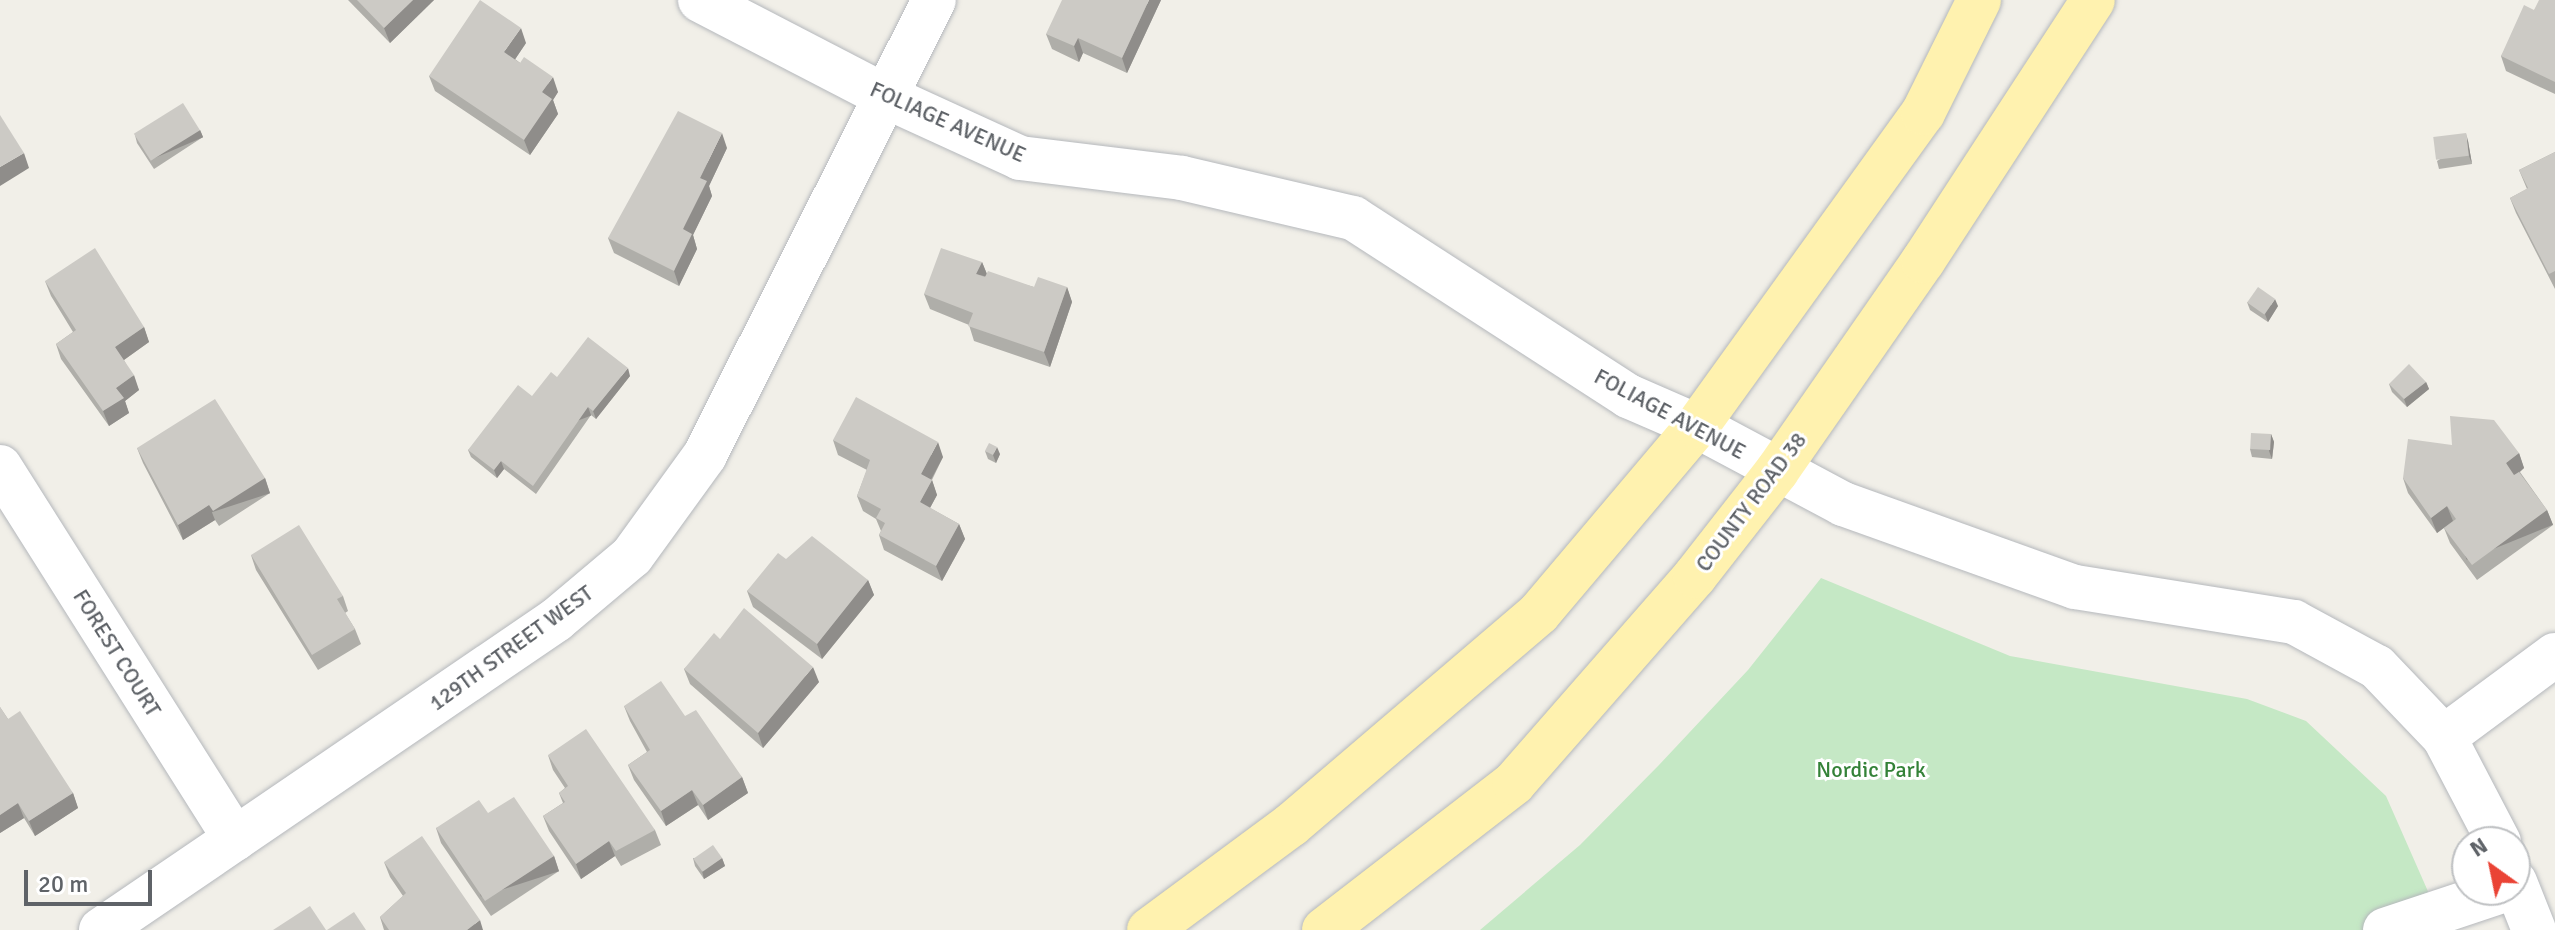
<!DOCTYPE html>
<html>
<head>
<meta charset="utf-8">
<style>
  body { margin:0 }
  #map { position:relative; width:2555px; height:930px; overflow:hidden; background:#f1efe8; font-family:Signika,sans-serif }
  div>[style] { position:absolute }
  .green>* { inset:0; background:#c5e8c5 }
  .roads { filter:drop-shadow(0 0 2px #b5b8bc) drop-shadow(0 0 2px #b5b8bc) }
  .minor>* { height:44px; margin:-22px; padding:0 22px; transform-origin:22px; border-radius:22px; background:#fff }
  .major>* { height:44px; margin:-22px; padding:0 22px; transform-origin:22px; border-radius:22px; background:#fff2af }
  .wall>* { inset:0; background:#afaea9 }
  .shaded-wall>* { inset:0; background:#8f8d8a; transform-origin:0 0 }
  .building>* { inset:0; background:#cccac5; transform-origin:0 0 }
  span { translate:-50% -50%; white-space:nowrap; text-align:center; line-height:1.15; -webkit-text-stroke:6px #fff; paint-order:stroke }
  .street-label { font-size:22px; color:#5f6368 }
  .park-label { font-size:22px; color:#348238 }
  .north { position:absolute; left:2451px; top:826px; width:80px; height:80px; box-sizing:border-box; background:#fff; border:2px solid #bfc1c3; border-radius:50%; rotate:327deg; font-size:22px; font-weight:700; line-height:32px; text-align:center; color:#5f6368 }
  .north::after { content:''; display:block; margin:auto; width:28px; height:36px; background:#ea4335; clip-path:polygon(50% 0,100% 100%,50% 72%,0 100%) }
  .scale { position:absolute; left:24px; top:870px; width:128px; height:36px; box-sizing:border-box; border:4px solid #5f6368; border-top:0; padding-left:10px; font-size:24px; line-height:28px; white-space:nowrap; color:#5f6368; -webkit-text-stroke:6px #fff; paint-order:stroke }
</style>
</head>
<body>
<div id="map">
  <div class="green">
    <div style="clip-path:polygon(1821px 578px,2010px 656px,2247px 699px,2306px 721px,2386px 796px,2445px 930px,1480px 930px,1580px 845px,1659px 765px,1748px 670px)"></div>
  </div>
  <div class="roads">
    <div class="minor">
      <div style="left:700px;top:0;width:211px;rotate:27.4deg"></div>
      <div style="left:887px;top:97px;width:146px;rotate:24.6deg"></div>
      <div style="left:1020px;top:158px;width:163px;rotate:7deg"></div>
      <div style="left:1182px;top:178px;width:176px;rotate:13.2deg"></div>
      <div style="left:1353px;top:218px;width:328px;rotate:32.9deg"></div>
      <div style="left:1628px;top:396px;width:75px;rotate:23.5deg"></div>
      <div style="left:1697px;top:426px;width:166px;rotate:28.1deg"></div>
      <div style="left:1843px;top:504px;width:246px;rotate:19.7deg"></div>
      <div style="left:2075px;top:587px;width:222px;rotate:9.1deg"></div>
      <div style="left:2294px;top:622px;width:94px;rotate:28.5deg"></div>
      <div style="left:2377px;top:667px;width:97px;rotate:46.3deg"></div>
      <div style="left:2444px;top:737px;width:119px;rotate:62.4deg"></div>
      <div style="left:0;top:467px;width:440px;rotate:57.7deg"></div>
      <div style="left:2444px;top:737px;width:138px;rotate:-36.5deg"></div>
      <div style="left:2515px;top:882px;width:52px;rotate:68.4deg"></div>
      <div style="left:101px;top:930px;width:551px;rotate:-34.27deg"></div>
      <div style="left:556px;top:620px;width:99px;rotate:-40.1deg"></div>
      <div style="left:632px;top:556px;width:125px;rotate:-54.1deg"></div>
      <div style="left:705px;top:455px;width:509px;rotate:-63.28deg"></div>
      <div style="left:2385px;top:930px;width:126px;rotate:-18.4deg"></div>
    </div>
    <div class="major">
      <div style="left:1149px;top:930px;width:177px;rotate:-36.5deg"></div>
      <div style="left:1291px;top:825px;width:326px;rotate:-40.5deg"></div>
      <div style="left:1539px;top:613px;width:245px;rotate:-49.8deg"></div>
      <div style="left:1697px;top:426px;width:386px;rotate:-54.2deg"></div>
      <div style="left:1923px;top:113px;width:126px;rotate:-63.6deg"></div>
      <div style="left:1324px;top:930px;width:240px;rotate:-37.7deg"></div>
      <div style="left:1514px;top:783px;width:275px;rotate:-48.8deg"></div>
      <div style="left:1695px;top:576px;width:133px;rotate:-52deg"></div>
      <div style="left:1777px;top:471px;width:256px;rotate:-55.2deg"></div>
      <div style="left:1923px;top:261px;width:311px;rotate:-56.9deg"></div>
    </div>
  </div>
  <div class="wall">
    <div style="clip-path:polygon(348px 0,434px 0,390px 43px)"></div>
    <div style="clip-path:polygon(1161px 0,1127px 73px,1083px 53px,1079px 62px,1052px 49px,1046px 34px)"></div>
    <div style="clip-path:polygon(2555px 0,2555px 94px,2506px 71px,2501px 56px,2534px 10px)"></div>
    <div style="clip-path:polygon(526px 43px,515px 59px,558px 92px,553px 100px,558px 114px,530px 155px,435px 91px,429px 76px)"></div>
    <div style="clip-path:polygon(200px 130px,203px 137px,154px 169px,137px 143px,135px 135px)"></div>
    <div style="clip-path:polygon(2468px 141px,2472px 164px,2439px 169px,2437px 161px)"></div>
    <div style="clip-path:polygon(727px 148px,709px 186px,712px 196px,693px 235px,697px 249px,679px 286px,614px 253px,608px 238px)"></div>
    <div style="clip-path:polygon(2555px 152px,2555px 289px,2516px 213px,2510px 198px,2527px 189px,2519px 170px)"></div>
    <div style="clip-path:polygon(982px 262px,987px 274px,1034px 287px,1067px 287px,1072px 302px,1050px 367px,974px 341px,969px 325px,930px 309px,924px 294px)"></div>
    <div style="clip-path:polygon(45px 281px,144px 327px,149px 342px,124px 360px,139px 390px,125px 401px,129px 413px,109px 426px,61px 359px,56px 344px,73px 332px,51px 296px)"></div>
    <div style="clip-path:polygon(2247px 302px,2278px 306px,2268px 322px,2250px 310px)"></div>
    <div style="clip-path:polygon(630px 376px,596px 419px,591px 415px,536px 494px,504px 469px,497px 478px,471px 457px,468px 450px,557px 377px)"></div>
    <div style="clip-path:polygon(2426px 382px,2429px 389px,2407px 407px,2392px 392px,2389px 384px)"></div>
    <div style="clip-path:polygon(2271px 434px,2274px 442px,2272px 459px,2252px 457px,2250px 449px)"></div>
    <div style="clip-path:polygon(833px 440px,943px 457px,932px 480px,937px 495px,930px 508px,959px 524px,965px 539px,942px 581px,884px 550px,879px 535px,881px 531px,876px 519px,863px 511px,857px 496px,867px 470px,838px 455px)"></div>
    <div style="clip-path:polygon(137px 448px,265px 478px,270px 493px,219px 526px,215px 520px,183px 540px,143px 463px)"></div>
    <div style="clip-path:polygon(985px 451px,1000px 454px,996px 463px,988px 459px)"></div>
    <div style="clip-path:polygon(2519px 453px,2524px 468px,2520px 472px,2547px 510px,2553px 525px,2477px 580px,2450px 543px,2444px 528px,2453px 521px,2437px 533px,2408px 493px,2403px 478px)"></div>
    <div style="clip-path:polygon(251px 555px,343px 596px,348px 611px,345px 613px,355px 629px,361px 644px,318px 670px,256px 570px)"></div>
    <div style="clip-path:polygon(786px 559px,868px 580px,874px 595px,822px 659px,753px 607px,747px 591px)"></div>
    <div style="clip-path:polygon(720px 639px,819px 682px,763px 748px,690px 684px,684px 669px)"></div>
    <div style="clip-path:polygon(624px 706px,685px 716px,742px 777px,748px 793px,708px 820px,698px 805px,666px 826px,634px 780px,628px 765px,647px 752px,630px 721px)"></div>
    <div style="clip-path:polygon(0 707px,8px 719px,73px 793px,78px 808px,35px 836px,24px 818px,0 833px)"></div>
    <div style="clip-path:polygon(548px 755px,655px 830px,661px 845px,621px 866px,615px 856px,581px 879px,549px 831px,543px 816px,563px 803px,559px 793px,565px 788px,553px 770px)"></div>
    <div style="clip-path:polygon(488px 813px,554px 856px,559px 871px,491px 916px,441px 843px,436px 828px)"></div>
    <div style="clip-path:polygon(693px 858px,722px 858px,725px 866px,704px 879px,695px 866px)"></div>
    <div style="clip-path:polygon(384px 862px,483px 930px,384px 930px,380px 917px,403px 896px,390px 877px)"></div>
  </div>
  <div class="shaded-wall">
    <div style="clip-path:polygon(413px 0,434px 0,390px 43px,384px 28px)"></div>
    <div style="clip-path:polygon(1149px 0,1161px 0,1127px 73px,1122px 58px)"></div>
    <div style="clip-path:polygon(521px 28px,526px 43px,510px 67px,504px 52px)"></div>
    <div style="clip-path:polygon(1078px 38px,1083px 53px,1079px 62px,1074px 46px)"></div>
    <div style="clip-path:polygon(553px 77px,558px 92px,553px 100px,558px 114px,530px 155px,524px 140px,542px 92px)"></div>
    <div style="left:200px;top:130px;width:8px;height:57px;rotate:67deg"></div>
    <div style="clip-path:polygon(722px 133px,727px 148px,709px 186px,712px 196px,693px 235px,697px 249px,679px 286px,674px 271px,683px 229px,700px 178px)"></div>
    <div style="clip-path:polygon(2466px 133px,2468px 141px,2472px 164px,2469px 156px)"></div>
    <div style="clip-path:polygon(24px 153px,29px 168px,0 186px,0 167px)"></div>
    <div style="clip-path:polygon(982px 262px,988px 277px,976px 274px)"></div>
    <div style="clip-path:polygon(1067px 287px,1072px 302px,1050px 367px,1044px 352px)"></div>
    <div style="clip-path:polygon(2275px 299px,2278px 306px,2268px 322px,2265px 314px)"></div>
    <div style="clip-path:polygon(144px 327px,149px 342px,121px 362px,115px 347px)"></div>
    <div style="clip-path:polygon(628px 368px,630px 376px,596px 419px,593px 411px)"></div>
    <div style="clip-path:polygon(134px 375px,139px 390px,125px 401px,129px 413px,109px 426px,103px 411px,116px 388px)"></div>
    <div style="clip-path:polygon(2426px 382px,2429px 389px,2407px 407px,2404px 399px)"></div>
    <div style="left:588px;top:407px;width:9px;height:96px;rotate:69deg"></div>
    <div style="clip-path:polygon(2271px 434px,2274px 442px,2272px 459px,2269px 451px)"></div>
    <div style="clip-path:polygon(938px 442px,943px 457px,926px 489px,921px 474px)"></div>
    <div style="clip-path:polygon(997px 447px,1000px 454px,996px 463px,993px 455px)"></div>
    <div style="clip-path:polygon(2519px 453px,2524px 468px,2512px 478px,2506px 463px)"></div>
    <div style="clip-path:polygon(501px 461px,504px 469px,497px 478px,494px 470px)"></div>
    <div style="left:265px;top:478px;width:16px;height:62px;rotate:72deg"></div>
    <div style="clip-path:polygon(932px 480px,937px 495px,925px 517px,920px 502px)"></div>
    <div style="clip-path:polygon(209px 505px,215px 520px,183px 540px,178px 525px)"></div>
    <div style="clip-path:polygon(2447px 506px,2453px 521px,2437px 533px,2431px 518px)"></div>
    <div style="left:2547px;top:510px;width:16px;height:93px;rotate:68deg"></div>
    <div style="clip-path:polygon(959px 524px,965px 539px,942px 581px,936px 566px)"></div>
    <div style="clip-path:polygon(868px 580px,874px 595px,822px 659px,817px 644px)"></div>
    <div style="clip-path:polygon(813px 667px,819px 682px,763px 748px,758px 733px)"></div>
    <div style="clip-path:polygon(742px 777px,748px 793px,708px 820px,703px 805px)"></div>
    <div style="clip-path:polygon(692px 790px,698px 805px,666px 826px,661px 811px)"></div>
    <div style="clip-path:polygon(73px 793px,78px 808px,35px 836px,29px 821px)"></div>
    <div style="clip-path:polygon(18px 803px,24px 818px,0 833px,0 815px)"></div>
    <div style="clip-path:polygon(609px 841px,615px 856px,581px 879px,576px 864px)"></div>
    <div style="left:554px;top:856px;width:16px;height:82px;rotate:72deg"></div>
    <div style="clip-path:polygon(722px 858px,725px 866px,704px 879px,702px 871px)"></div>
    <div style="clip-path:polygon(480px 920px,483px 930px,467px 930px)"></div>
  </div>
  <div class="building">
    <div style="clip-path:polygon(357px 0,413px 0,384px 28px)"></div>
    <div style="clip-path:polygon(480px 0,521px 28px,504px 52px,520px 63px,524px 57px,553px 77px,542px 92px,552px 99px,524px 140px,429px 76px)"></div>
    <div style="clip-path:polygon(1062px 0,1149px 0,1122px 58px,1078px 38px,1074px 46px,1046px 34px)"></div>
    <div style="clip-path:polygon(2539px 0,2555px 0,2555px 82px,2501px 56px,2524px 5px,2534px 10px)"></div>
    <div style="left:183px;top:103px;width:32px;height:58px;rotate:58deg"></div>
    <div style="clip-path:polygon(678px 111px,722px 133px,700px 178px,707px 181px,683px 229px,692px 234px,674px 271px,608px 238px)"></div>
    <div style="clip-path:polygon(0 115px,24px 153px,0 167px)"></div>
    <div style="left:2466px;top:133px;width:23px;height:33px;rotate:83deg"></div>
    <div style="clip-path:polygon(2555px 152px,2555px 271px,2549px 274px,2510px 198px,2528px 188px,2519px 170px)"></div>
    <div style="clip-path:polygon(95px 248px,144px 327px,115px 347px,134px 375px,116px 388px,124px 398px,103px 411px,56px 344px,76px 330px,45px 281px)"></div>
    <div style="clip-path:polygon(941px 248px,982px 262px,976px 274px,985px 277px,988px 271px,1034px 287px,1038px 277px,1067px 287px,1044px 352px,968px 326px,973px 313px,924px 294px)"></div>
    <div style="left:2258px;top:287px;width:21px;height:19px;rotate:35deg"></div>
    <div style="clip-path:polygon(588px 337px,628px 368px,593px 411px,588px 407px,533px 486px,501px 461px,494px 470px,468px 450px,518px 385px,532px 396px,551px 372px,557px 377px)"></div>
    <div style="clip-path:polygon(2409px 364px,2426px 382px,2404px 399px,2389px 384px)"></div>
    <div style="clip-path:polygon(856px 397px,938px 442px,921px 474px,932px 480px,920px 502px,959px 524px,936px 566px,879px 535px,885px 523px,876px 518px,881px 509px,857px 496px,870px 460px,833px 440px)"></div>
    <div style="clip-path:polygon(215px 399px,265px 478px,213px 511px,209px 505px,178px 525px,137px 448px)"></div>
    <div style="clip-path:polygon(2450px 416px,2494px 420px,2519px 453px,2506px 463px,2514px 475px,2519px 472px,2547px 510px,2472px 565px,2444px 528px,2456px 519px,2447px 506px,2431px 518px,2403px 478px,2408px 439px,2452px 445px)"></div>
    <div style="left:2251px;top:433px;width:20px;height:16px;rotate:3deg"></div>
    <div style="left:989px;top:443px;width:9px;height:9px;rotate:27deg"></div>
    <div style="clip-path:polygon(299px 525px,343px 596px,337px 599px,355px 629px,312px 655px,251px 555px)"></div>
    <div style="clip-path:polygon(812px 536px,868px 580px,817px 644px,747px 591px,778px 553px,786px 559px)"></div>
    <div style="clip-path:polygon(744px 608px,813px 667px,758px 733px,684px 669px,714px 633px,720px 639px)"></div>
    <div style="clip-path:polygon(661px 681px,685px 716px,696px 710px,742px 777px,703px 805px,692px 790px,661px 811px,628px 765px,650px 750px,624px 706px)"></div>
    <div style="clip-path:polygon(0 707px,8px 719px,20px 711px,73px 793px,29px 821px,18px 803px,0 815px)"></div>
    <div style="clip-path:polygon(586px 729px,655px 830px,616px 851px,609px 841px,576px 864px,543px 816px,565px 802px,559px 793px,568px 786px,548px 755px)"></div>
    <div style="clip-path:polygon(514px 797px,554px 856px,485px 901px,436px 828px,479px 800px,488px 813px)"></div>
    <div style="clip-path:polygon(422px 836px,480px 920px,467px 930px,389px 930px,380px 917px,406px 893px,384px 862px)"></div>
    <div style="left:713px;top:845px;width:16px;height:24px;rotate:55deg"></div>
    <div style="clip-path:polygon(310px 906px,326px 930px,273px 930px)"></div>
    <div style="clip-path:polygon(354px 912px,366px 930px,327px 930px)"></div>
  </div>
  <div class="street-label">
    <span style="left:948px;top:122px;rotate:24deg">FOLIAGE AVENUE</span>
    <span style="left:1670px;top:414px;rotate:28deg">FOLIAGE AVENUE</span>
    <span style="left:1751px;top:502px;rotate:-53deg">COUNTY ROAD 38</span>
    <span style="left:511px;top:648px;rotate:-36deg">129TH STREET WEST</span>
    <span style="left:117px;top:653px;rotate:58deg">FOREST COURT</span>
  </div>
  <div class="park-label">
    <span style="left:1871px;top:770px">Nordic Park</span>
  </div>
  <div class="north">N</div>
  <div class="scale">20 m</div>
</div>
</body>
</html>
